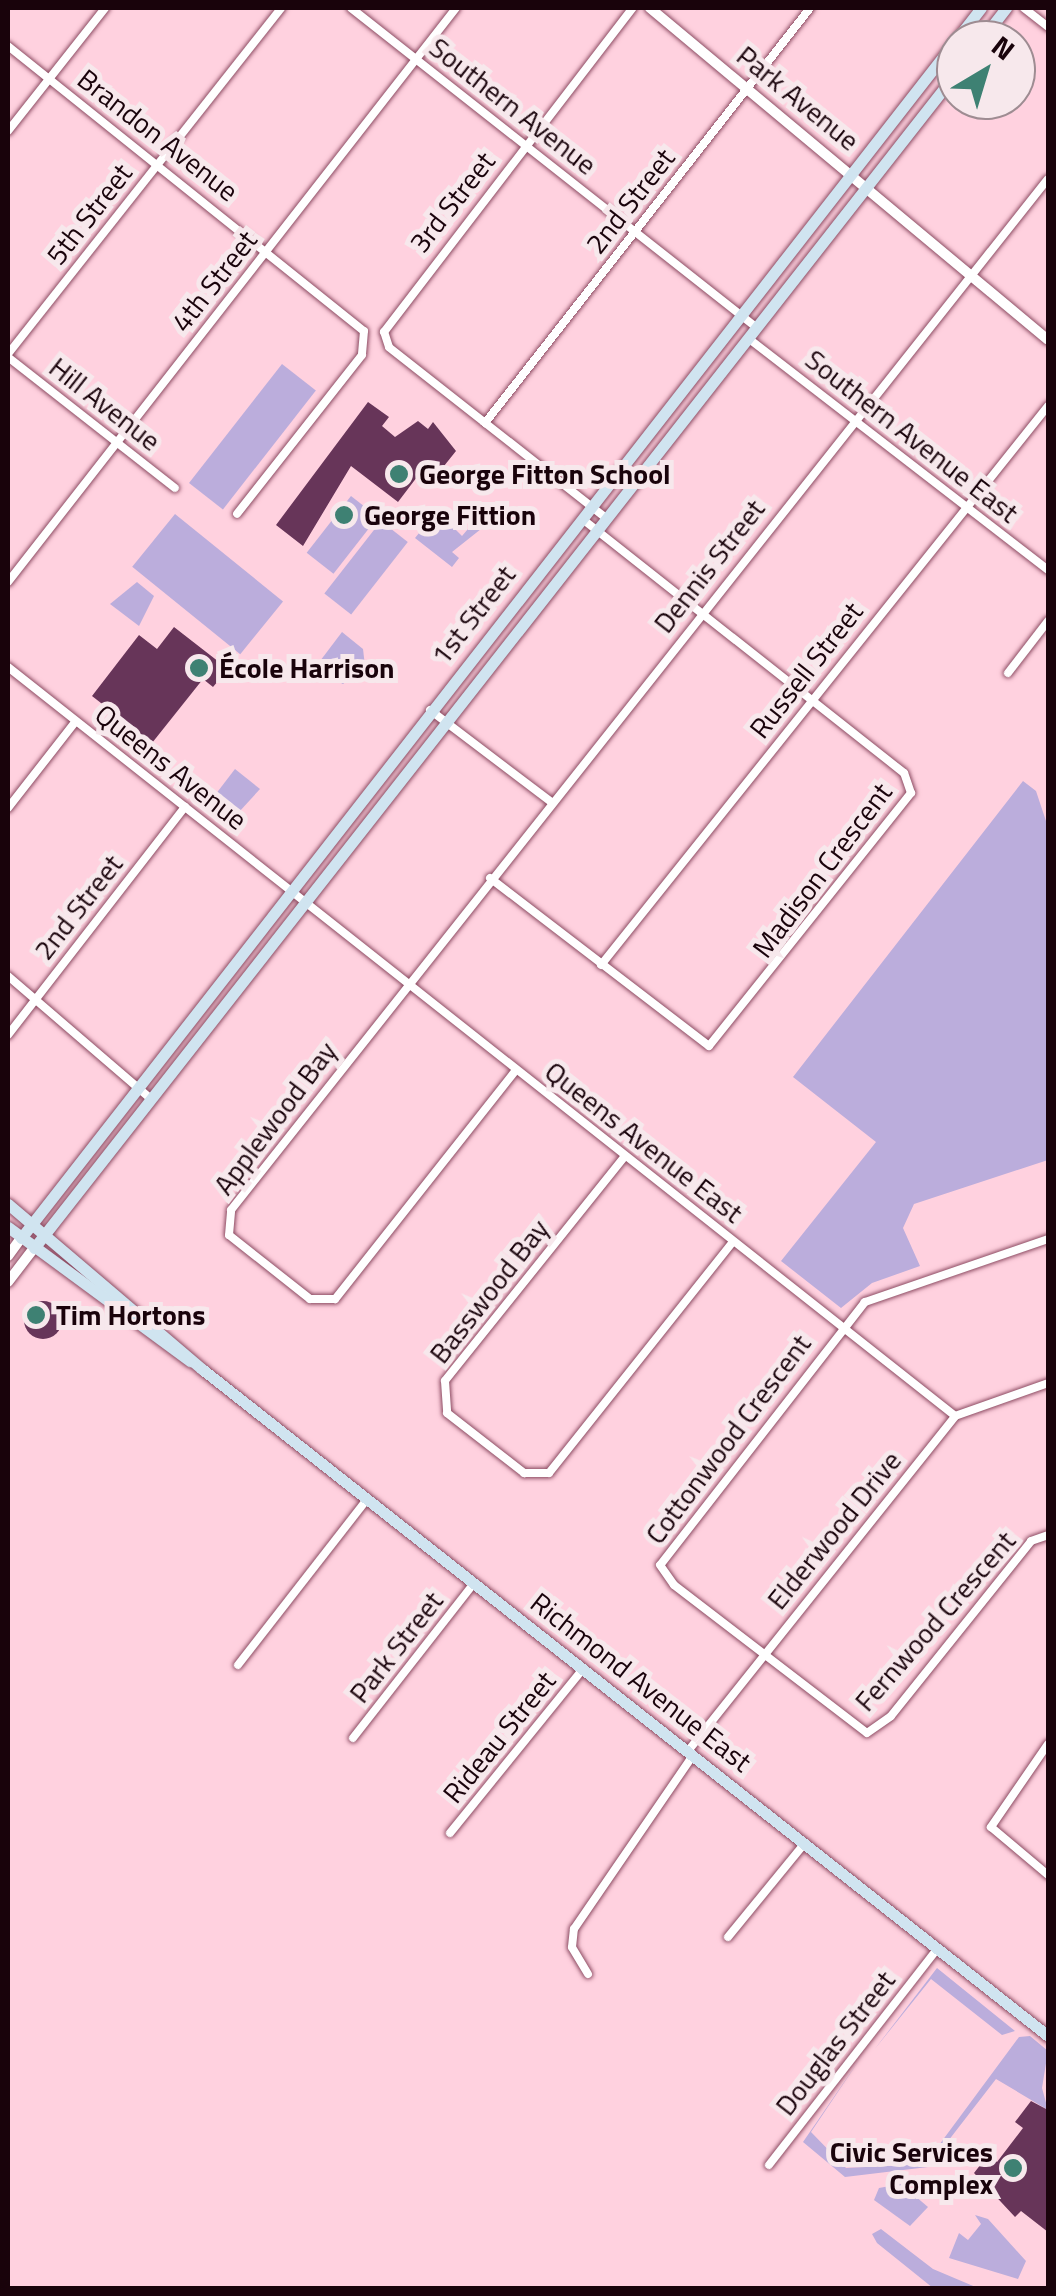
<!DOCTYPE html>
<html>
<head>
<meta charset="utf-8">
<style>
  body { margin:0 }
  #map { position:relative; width:1056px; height:2296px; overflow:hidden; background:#ffd1df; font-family:"Titillium Web",sans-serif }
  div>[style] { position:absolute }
  .green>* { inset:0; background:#bbaddc; transform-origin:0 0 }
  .building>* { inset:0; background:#673559 }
  .round { border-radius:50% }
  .roads { filter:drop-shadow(0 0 2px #8d4c63) drop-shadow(0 0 2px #8d4c63) }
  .minor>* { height:8px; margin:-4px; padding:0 4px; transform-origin:4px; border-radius:4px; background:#fff }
  .tertiary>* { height:10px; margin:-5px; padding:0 5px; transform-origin:5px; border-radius:5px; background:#fff }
  .secondary>* { height:11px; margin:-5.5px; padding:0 5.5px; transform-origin:5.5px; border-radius:5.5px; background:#d0e4f0 }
  .dots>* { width:28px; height:28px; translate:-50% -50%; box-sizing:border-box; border:5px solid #f7e8ec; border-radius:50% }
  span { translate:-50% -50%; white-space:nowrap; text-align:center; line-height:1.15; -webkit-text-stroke:10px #f7e8ec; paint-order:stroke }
  .street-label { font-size:28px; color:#19030b }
  .poi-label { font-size:28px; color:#19030b; font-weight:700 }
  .left { translate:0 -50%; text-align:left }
  .right { translate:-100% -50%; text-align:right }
  .frame { position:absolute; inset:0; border:10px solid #19030b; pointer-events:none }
  .north { position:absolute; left:936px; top:20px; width:100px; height:100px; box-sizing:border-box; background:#f7e8ec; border:2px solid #9e8c92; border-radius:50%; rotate:38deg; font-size:28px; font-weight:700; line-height:40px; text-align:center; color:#19030b }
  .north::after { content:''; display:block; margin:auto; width:35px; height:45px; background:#3e8173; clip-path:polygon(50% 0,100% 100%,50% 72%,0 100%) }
</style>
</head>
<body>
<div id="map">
  <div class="green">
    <div style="left:282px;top:364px;width:43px;height:151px;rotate:38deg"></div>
    <div style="left:351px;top:496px;width:34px;height:72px;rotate:38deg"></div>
    <div style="clip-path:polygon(437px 511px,462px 536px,473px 523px,481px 529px,452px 552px,459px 558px,452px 567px,415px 538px)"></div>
    <div style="left:175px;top:514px;width:139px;height:68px;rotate:39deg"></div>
    <div style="left:381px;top:521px;width:34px;height:92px;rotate:38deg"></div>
    <div style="clip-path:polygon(137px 582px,154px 596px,139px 626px,110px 604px)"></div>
    <div style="clip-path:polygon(342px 632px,363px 649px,365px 666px,343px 684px,314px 669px)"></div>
    <div style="clip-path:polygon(235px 769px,260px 789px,239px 812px,212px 799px)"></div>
    <div style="clip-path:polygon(1023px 781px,1036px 791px,1048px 827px,1048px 1160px,914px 1204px,903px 1228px,920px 1266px,872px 1283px,841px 1308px,781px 1261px,876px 1142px,793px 1077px)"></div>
    <div style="clip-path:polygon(937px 1968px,1015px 2031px,1002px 2035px,931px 1979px,874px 2050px)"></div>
    <div style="clip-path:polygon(1030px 2036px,1048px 2051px,1042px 2088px,1048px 2110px,996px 2079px,928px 2167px,845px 2177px,803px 2142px,862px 2056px,811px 2132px,846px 2168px,925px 2164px,1019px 2037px)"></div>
    <div style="clip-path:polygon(901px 2184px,928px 2207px,910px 2226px,874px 2200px,879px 2188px)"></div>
    <div style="clip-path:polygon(975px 2215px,988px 2219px,1026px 2261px,1018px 2279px,949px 2258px,959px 2233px,968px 2240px,981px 2224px)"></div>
    <div style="clip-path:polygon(881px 2229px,933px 2269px,978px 2288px,933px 2288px,877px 2243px,872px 2234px)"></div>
  </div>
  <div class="building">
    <div style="clip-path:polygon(368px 402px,389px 417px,382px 426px,395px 437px,418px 421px,428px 429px,433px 422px,456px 451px,428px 486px,417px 477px,398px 502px,351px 466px,303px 546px,276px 525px)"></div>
    <div style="clip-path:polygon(174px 627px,228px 669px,213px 687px,203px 679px,152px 743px,92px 696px,139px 635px,157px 649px)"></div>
    <div class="round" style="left:24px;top:1301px;width:38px;height:38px"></div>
    <div style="clip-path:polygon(1031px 2101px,1048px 2110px,1048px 2232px,1021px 2211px,1015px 2217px,974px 2173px,988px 2155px,997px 2162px,1023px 2128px,1015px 2122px)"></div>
  </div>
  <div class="roads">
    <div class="minor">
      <div style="left:351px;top:8px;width:516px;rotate:38.23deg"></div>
      <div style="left:1024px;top:8px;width:31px;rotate:38deg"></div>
      <div style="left:8px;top:46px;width:456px;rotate:38.7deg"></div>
      <div style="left:364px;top:331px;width:24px;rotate:95deg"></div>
      <div style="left:362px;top:355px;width:202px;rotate:128.2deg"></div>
      <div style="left:8px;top:131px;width:157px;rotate:-51.7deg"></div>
      <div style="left:748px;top:338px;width:379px;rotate:37.7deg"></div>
      <div style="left:8px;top:354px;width:441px;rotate:-51.7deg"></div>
      <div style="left:8px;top:357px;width:212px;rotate:38.1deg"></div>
      <div style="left:485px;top:423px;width:527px;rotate:-51.93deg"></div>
      <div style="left:606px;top:518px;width:276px;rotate:-141.8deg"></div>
      <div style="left:389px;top:347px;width:16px;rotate:-108deg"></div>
      <div style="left:384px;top:332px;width:409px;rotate:-52.5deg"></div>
      <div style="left:8px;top:582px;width:728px;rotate:-52.03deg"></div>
      <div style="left:8px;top:667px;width:1207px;rotate:38.34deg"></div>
      <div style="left:1008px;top:673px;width:66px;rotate:-52.4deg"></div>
      <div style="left:430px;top:710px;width:151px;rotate:37.2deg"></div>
      <div style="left:8px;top:808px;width:110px;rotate:-52deg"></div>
      <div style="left:490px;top:878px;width:276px;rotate:37.5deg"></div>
      <div style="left:709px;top:1046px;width:324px;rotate:-51.4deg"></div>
      <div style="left:911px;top:793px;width:21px;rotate:-109deg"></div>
      <div style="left:904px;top:773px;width:410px;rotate:-141.7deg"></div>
      <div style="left:601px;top:965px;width:716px;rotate:-51.35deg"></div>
      <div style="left:8px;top:976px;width:190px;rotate:40.7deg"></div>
      <div style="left:8px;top:1035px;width:289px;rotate:-52.2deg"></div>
      <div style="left:516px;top:1070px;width:292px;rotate:128.3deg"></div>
      <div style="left:335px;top:1299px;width:25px;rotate:180deg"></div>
      <div style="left:310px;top:1299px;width:103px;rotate:-141.7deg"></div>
      <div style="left:229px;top:1235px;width:25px;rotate:-85deg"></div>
      <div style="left:231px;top:1210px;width:1315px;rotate:-51.61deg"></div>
      <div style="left:625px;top:1156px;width:288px;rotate:128.7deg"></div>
      <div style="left:445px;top:1381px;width:32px;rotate:86deg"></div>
      <div style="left:447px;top:1413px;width:98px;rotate:37.9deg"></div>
      <div style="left:524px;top:1473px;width:25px"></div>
      <div style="left:549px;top:1473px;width:295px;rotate:-51.5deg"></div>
      <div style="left:1048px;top:1239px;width:194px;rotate:161deg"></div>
      <div style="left:865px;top:1302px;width:333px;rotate:127.9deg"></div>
      <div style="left:660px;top:1565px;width:24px;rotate:55deg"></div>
      <div style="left:674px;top:1585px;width:243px;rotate:37.5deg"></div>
      <div style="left:867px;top:1733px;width:29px;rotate:-35deg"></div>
      <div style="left:891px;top:1716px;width:224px;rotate:-51.3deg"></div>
      <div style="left:1031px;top:1541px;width:18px;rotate:-19deg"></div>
      <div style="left:238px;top:1665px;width:210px;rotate:-52.1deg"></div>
      <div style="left:353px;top:1738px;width:197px;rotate:-52deg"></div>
      <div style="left:1048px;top:1744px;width:101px;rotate:124.5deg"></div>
      <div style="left:991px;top:1827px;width:75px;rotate:40.1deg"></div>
      <div style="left:688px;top:1751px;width:428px;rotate:-51.4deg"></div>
      <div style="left:955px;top:1416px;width:99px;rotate:-19.5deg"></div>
      <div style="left:450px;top:1833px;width:211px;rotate:-51deg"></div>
      <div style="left:728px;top:1937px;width:120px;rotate:-50.7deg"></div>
      <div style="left:588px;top:1974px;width:31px;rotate:-121deg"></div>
      <div style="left:572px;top:1947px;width:18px;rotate:-84deg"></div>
      <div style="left:574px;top:1929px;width:211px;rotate:-55.6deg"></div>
      <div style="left:769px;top:2165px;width:274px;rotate:-52.1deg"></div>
    </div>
    <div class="tertiary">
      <div style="left:650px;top:8px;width:518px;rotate:39.83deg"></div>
      <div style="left:8px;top:1256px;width:22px;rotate:-54deg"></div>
      <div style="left:8px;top:1282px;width:43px;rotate:-52.6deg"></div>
    </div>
    <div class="secondary">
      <div style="left:981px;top:40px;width:41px;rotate:-52deg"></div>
      <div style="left:8px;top:1204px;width:255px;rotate:40.4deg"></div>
      <div style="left:202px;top:1369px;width:1077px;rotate:38.25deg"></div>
      <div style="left:8px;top:1227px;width:226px;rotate:36.4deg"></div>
      <div style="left:21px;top:1238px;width:1560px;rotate:-52.03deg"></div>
      <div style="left:34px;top:1248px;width:1494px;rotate:-51.88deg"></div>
    </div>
  </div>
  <div class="dots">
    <div style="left:399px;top:474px;background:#3e8173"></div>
    <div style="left:344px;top:515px;background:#3e8173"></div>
    <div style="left:199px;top:668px;background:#3e8173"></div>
    <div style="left:36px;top:1315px;background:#3e8173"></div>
    <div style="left:1013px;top:2168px;background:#3e8173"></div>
  </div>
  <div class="street-label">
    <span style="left:798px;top:98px;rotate:39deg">Park Avenue</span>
    <span style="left:513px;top:106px;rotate:38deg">Southern Avenue</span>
    <span style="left:158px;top:135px;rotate:38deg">Brandon Avenue</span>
    <span style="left:630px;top:201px;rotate:-52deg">2nd Street</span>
    <span style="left:452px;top:202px;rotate:-52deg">3rd Street</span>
    <span style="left:89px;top:214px;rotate:-52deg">5th Street</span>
    <span style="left:214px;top:281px;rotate:-52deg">4th Street</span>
    <span style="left:105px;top:404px;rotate:38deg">Hill Avenue</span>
    <span style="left:912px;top:436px;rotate:38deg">Southern Avenue East</span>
    <span style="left:709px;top:566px;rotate:-52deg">Dennis Street</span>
    <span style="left:473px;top:615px;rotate:-52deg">1st Street</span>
    <span style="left:806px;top:670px;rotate:-52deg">Russell Street</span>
    <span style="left:171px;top:767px;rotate:38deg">Queens Avenue</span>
    <span style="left:822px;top:870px;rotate:-53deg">Madison Crescent</span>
    <span style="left:78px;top:907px;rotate:-52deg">2nd Street</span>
    <span style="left:275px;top:1118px;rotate:-53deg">Applewood Bay</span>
    <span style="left:644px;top:1142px;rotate:38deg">Queens Avenue East</span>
    <span style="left:489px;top:1291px;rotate:-52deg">Basswood Bay</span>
    <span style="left:728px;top:1439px;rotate:-53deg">Cottonwood Crescent</span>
    <span style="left:834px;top:1530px;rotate:-51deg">Elderwood Drive</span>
    <span style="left:935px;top:1621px;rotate:-49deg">Fernwood Crescent</span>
    <span style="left:396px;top:1647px;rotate:-52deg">Park Street</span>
    <span style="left:641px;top:1682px;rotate:38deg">Richmond Avenue East</span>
    <span style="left:499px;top:1737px;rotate:-51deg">Rideau Street</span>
    <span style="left:835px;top:2043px;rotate:-52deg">Douglas Street</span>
  </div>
  <div class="poi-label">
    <span class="left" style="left:419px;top:474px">George Fitton School</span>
    <span class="left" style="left:364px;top:515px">George Fittion</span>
    <span class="left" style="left:219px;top:668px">École Harrison</span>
    <span class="left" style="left:56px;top:1315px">Tim Hortons</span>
    <span class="right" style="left:993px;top:2168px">Civic Services<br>Complex</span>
  </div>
  <div class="frame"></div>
  <div class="north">N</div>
</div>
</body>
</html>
